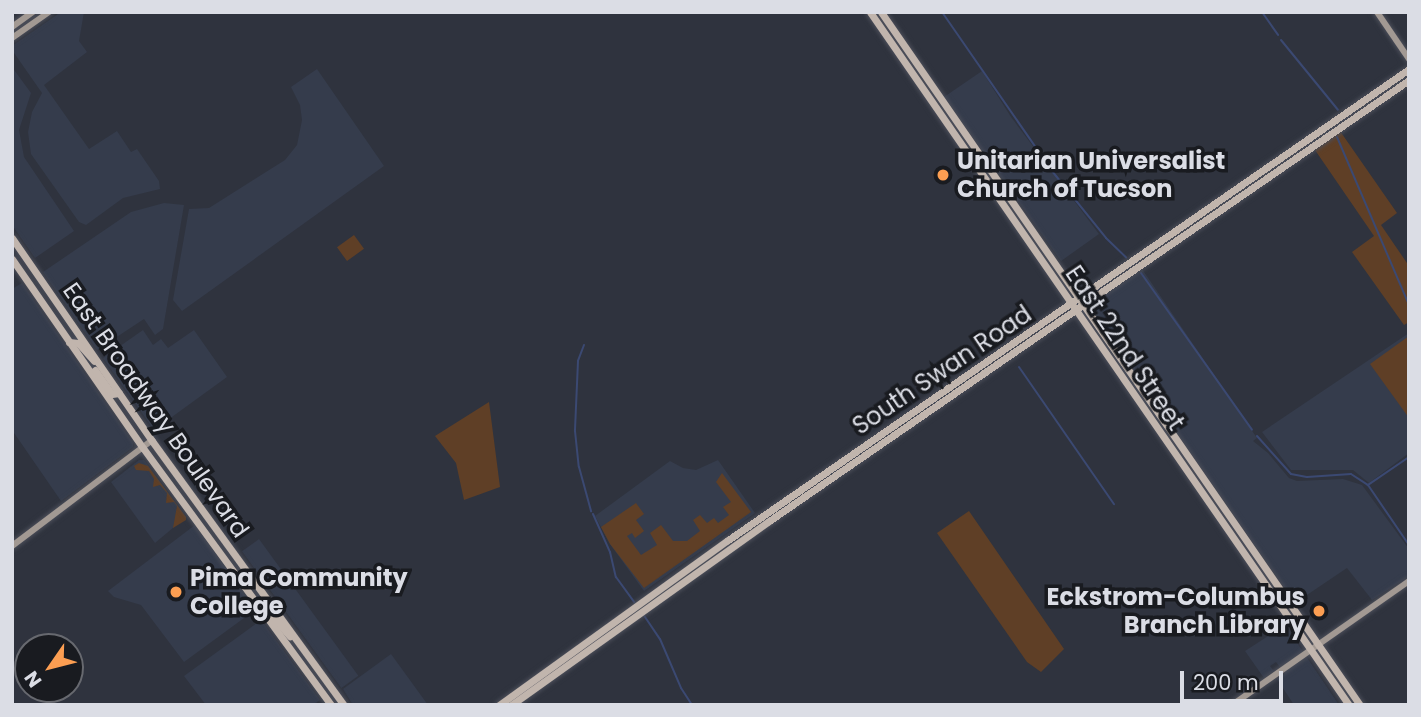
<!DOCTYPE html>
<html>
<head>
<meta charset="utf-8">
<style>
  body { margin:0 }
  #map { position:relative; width:1421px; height:717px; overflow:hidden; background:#2f333e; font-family:Poppins,sans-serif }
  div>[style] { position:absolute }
  .built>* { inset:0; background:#353c4c; transform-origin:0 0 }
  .green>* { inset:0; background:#5f3f26; transform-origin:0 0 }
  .stream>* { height:2px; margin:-1px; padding:0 1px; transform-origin:1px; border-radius:1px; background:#3b4972 }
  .roads { filter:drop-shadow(0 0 2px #4b4e59) drop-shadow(0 0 2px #4b4e59) }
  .secondary>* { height:6px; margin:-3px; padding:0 3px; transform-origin:3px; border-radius:3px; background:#a29993 }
  .primary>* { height:7px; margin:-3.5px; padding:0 3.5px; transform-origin:3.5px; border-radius:3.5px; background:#c1b5ad }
  .dots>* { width:19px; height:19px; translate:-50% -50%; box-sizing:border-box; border:4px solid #191b20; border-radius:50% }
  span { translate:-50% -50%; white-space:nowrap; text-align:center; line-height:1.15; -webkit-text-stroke:7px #191b20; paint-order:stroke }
  .poi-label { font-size:24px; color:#dbdde5; font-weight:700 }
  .left { translate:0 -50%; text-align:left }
  .right { translate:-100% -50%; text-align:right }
  .street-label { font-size:24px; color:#dbdde5 }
  .frame { position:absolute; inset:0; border:14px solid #dbdde5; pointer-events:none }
  .north { position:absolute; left:14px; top:633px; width:70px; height:70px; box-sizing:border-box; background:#191b20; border:2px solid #67696f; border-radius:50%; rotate:235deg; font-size:19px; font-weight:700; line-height:28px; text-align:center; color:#dbdde5 }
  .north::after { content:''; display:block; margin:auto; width:24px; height:32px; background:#fc9e52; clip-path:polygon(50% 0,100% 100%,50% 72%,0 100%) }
  .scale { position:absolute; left:1180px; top:671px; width:103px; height:32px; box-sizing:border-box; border:4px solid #dbdde5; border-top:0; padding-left:9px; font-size:21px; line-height:24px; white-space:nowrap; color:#dbdde5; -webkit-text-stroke:5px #191b20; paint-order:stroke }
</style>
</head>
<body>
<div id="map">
  <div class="built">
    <div style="clip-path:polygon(61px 12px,84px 12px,79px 41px,87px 52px,44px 85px,89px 149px,117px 131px,131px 152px,137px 149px,159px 181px,160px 189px,123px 198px,86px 225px,79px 222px,31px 154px,28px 132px,32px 112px,42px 93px,12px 50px,12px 46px)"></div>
    <div style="clip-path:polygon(12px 67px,31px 93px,19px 130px,24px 157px,74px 231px,35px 258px,12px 225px)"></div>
    <div style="clip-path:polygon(317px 69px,384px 166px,182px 311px,173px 300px,189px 209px,209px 208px,285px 160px,297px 145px,302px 120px,300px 105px,291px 87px)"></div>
    <div style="clip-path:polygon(982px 71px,1011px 117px,1099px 234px,1061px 261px,944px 97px)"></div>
    <div style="clip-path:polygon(164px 203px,184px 205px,163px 329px,155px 335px,144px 319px,97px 350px,43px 272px,131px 212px)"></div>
    <div style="clip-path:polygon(1142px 269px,1257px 438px,1253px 441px,1268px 453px,1289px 478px,1297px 481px,1343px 479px,1362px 485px,1409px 549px,1409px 576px,1372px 600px,1347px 568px,1295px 603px,1091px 309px,1092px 304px)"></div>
    <div style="clip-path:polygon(22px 283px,133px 443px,133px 447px,61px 501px,12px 430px,12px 289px)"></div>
    <div style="clip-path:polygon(143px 330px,153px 345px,161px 339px,168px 348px,194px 330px,227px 377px,154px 430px,103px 358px)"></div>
    <div style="clip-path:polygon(1409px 333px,1409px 453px,1369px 483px,1353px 470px,1291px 470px,1262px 432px)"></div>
    <div style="clip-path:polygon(139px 460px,144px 460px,186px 517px,155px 543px,111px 482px)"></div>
    <div style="clip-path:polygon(718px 460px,755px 513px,644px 591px,610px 544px,595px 516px,670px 461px,683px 468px,696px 470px)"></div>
    <div style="clip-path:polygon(195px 525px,255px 610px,184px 662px,141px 605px,114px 597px,108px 591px)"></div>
    <div style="left:259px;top:539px;width:169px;height:21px;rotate:54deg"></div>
    <div style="clip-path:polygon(261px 620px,320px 700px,313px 705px,206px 705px,184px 676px)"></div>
    <div style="clip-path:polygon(1285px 625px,1339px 705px,1294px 705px,1277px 679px,1285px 674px,1276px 662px,1270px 666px,1274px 671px,1264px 678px,1245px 651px)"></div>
    <div style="clip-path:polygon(391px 654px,428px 705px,353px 705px,343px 689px)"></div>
  </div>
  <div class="green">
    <div style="clip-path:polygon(1340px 131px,1397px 213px,1381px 225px,1409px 266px,1409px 322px,1404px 325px,1352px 252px,1374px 236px,1315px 150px)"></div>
    <div style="left:354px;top:235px;width:17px;height:21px;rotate:54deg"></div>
    <div style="clip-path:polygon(1409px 336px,1409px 418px,1370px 364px)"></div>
    <div style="clip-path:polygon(489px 402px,500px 487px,464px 500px,456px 463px,435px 436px)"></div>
    <div style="clip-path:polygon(139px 463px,148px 466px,186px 517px,186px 520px,173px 528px,177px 506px,174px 502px,166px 503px,167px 493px,160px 485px,153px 487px,154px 479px,149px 471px,136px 470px,134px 466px)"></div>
    <div style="clip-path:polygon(722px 473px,751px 512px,644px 588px,610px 544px,601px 527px,636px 503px,644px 514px,636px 520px,644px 531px,635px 538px,632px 533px,627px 536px,641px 555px,657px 545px,650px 533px,661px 525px,673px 541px,687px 541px,700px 531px,693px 520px,700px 515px,707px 523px,714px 518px,718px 523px,729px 515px,723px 507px,731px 502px,716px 482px)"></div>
    <div style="clip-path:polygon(969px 511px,1064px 649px,1041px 672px,1027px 662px,937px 533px)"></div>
  </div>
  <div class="stream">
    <div style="left:942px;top:12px;width:193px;rotate:55.3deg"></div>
    <div style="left:1052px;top:171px;width:86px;rotate:51.1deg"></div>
    <div style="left:1106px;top:238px;width:28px;rotate:44deg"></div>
    <div style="left:1262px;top:12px;width:28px;rotate:55deg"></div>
    <div style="left:1281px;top:40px;width:90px;rotate:50.8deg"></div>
    <div style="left:1337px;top:137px;width:183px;rotate:66.8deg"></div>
    <div style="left:1141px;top:273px;width:192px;rotate:54.7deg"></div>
    <div style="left:584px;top:345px;width:17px;rotate:111deg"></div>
    <div style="left:578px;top:361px;width:70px;rotate:92.5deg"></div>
    <div style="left:575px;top:431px;width:36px;rotate:84deg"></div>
    <div style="left:579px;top:467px;width:46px;rotate:74.7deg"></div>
    <div style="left:1019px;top:367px;width:167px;rotate:55.3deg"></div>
    <div style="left:1257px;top:436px;width:51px;rotate:48.2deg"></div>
    <div style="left:1291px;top:474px;width:16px;rotate:11deg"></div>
    <div style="left:1307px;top:477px;width:44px;rotate:-3.9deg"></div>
    <div style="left:1351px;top:474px;width:20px;rotate:33deg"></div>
    <div style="left:1409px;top:457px;width:50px;rotate:145.7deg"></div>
    <div style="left:1368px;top:485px;width:73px;rotate:55.7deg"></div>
    <div style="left:593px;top:514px;width:42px;rotate:65.9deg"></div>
    <div style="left:610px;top:552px;width:26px;rotate:77deg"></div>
    <div style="left:616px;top:577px;width:32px;rotate:54deg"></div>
    <div style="left:643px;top:614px;width:30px;rotate:56deg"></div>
    <div style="left:660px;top:639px;width:53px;rotate:66.8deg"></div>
    <div style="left:681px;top:688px;width:20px;rotate:57deg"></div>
  </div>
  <div class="roads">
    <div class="secondary">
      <div style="left:1377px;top:12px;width:57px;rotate:55.8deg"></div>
      <div style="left:12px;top:27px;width:26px;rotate:-36deg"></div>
      <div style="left:12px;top:38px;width:45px;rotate:-35.1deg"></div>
      <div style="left:12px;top:546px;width:174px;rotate:-37.1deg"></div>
      <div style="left:1232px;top:705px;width:216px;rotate:-35deg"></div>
    </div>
    <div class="primary">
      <div style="left:870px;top:12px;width:842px;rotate:55.35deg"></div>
      <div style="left:881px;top:12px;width:842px;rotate:55.35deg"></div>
      <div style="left:12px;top:238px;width:247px;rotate:55.4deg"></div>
      <div style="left:152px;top:441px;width:326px;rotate:54deg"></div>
      <div style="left:12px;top:259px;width:230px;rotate:55.3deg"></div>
      <div style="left:143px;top:448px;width:318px;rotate:53.8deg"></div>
      <div style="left:69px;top:342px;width:9px;rotate:6deg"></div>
      <div style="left:78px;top:343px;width:24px;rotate:48deg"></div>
      <div style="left:95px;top:370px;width:29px;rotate:55deg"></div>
      <div style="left:112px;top:394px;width:7px;rotate:-8deg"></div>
      <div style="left:260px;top:609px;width:7px;rotate:8deg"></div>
      <div style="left:267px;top:610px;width:35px;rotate:49deg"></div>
      <div style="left:499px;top:705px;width:282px;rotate:-35.8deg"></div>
      <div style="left:728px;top:540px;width:828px;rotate:-34.67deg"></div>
      <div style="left:511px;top:705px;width:317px;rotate:-35.5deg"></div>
      <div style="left:769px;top:521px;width:777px;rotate:-34.57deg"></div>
    </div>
  </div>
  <div class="dots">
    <div style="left:943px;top:175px;background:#fc9e52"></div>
    <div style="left:176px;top:592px;background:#fc9e52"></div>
    <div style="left:1319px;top:611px;background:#fc9e52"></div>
  </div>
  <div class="poi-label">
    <span class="left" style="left:957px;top:175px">Unitarian Universalist<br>Church of Tucson</span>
    <span class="left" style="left:190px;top:592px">Pima Community<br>College</span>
    <span class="right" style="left:1305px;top:611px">Eckstrom-Columbus<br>Branch Library</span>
  </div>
  <div class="street-label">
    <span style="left:1125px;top:348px;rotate:56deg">East 22nd Street</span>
    <span style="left:942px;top:370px;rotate:-34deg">South Swan Road</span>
    <span style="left:156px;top:410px;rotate:55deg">East Broadway Boulevard</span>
  </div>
  <div class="frame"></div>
  <div class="north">N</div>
  <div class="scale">200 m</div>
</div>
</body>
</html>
